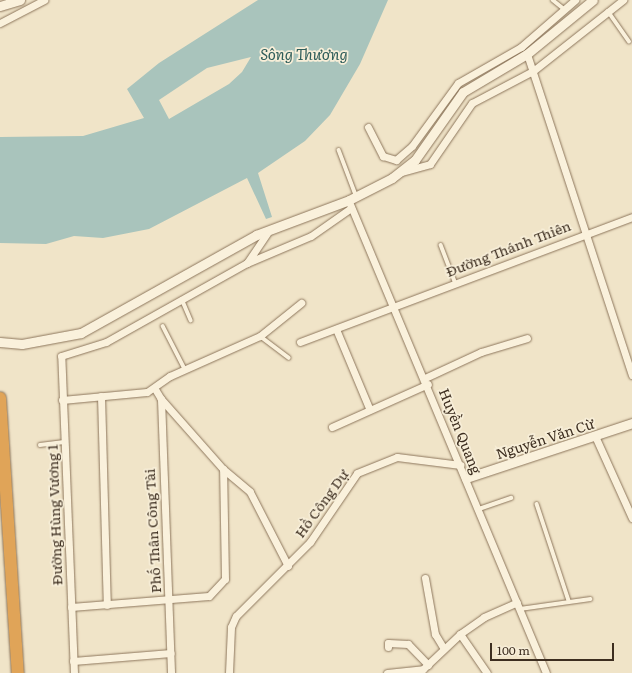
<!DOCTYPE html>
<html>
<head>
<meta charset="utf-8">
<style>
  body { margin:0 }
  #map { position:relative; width:632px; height:673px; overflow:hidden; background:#f0e4c8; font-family:Literata,serif }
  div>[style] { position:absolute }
  .water>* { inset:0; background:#a9c4bc }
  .roads { filter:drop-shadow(0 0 1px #8d765c) drop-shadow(0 0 1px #8d765c) }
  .lane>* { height:3.5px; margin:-1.75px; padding:0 1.75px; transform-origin:1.75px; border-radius:1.75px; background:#faf1dc }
  .street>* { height:7px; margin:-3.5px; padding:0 3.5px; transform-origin:3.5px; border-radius:3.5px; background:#faf1dc }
  .secondary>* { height:9px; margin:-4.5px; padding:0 4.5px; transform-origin:4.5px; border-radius:4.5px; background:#faf1dc }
  .highway>* { height:12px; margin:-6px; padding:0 6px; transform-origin:6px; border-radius:6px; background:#e0a458 }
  span { translate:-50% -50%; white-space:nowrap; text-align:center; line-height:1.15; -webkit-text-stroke:3.5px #f7eed8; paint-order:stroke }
  .street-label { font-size:14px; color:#3d2e20 }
  .water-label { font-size:15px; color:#2f5d5a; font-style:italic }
  .scale { position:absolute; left:490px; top:643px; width:124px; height:18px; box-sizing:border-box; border:2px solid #3d2e20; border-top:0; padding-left:5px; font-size:12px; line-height:14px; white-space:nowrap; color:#3d2e20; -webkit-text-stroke:3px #f7eed8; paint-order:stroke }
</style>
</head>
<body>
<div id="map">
  <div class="water">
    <div style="clip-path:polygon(evenodd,258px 0,388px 0,360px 64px,330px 115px,305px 141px,258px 173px,272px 217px,266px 219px,247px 178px,149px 229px,103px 238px,74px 236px,46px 244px,0 243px,0 137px,83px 136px,144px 118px,127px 89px,159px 63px,258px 0,251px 57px,242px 72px,229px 84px,169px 119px,159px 100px,207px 68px,251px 57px)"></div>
  </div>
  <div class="roads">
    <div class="lane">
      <div style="left:553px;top:0;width:14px;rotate:39deg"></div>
      <div style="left:608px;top:11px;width:37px;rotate:55deg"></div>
      <div style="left:339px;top:150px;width:48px;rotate:69.3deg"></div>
      <div style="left:441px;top:245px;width:39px;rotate:69deg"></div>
      <div style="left:182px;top:299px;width:23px;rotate:67deg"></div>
      <div style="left:163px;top:326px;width:48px;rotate:62.9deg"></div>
      <div style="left:260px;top:336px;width:36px;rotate:37deg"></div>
      <div style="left:40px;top:445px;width:24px;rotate:-7deg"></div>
      <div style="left:537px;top:504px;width:102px;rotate:71.7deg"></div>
      <div style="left:479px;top:509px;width:34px;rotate:-19deg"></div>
      <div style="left:520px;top:609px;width:71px;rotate:-8.1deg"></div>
    </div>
    <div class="street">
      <div style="left:0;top:23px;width:50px;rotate:-27.6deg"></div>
      <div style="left:527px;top:54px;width:338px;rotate:71.9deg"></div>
      <div style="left:368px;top:127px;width:33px;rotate:63deg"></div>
      <div style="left:383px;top:156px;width:14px;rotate:17deg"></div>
      <div style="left:396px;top:160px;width:21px;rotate:-41deg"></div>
      <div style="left:412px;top:146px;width:78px;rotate:-53.9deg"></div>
      <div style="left:458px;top:83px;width:73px;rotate:-29.7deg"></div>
      <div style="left:521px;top:47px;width:72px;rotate:-41deg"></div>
      <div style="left:401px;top:172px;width:30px;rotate:-15deg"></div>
      <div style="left:430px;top:164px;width:74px;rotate:-55.5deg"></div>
      <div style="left:472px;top:103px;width:69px;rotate:-27.7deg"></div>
      <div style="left:533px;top:71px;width:115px;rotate:-38.3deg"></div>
      <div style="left:350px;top:204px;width:508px;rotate:67.32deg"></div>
      <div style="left:247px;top:263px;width:40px;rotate:-56deg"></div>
      <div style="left:336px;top:329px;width:86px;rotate:67.3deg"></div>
      <div style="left:300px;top:342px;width:355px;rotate:-20.6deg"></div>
      <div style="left:425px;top:378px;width:62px;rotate:-24.9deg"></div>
      <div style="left:481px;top:352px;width:48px;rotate:-16.9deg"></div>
      <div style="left:155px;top:389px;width:12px;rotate:59deg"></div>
      <div style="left:161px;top:399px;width:274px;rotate:87.9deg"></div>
      <div style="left:101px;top:396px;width:209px;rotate:88.4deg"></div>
      <div style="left:62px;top:400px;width:85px;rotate:-5.4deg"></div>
      <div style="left:147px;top:392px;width:28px;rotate:-35deg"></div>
      <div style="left:170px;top:376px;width:98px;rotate:-24deg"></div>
      <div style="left:260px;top:336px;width:53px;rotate:-38.8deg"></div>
      <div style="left:332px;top:427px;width:105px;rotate:-24.1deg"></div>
      <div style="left:595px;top:436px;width:90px;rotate:65.7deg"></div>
      <div style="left:223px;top:469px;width:35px;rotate:40deg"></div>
      <div style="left:250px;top:492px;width:83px;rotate:62.8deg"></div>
      <div style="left:425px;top:578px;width:57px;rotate:79.9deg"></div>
      <div style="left:435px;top:634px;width:17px;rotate:59deg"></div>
      <div style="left:71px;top:607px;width:138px;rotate:-4.6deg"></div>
      <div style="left:209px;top:596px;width:23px;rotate:-47deg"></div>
      <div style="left:225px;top:579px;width:110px;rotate:-91deg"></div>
      <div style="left:223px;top:469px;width:94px;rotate:-131.5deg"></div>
      <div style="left:460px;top:634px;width:47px;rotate:55.3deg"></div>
      <div style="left:388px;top:647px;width:4px;rotate:-90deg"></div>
      <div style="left:388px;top:643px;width:20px;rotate:3deg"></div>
      <div style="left:408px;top:644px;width:29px;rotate:46deg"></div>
      <div style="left:73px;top:661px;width:98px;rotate:-4.7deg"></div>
      <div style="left:74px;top:673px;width:317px;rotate:-92.3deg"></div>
      <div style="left:61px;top:356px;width:47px;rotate:-17.3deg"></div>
      <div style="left:106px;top:342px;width:162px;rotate:-29.3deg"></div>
      <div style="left:247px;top:263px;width:69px;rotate:-22.9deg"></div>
      <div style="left:311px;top:236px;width:49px;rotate:-35deg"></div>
      <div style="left:229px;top:673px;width:46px;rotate:-87.5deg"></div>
      <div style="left:231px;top:627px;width:12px;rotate:-66deg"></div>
      <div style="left:236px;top:616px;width:105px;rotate:-45deg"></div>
      <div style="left:310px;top:542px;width:83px;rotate:-55.7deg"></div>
      <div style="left:357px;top:473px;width:43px;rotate:-21.8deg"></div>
      <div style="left:397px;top:457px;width:64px;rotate:7.1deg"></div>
      <div style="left:387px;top:673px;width:36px;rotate:-6deg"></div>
      <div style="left:423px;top:669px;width:51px;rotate:-43.4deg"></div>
      <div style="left:460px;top:634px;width:29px;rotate:-35deg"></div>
      <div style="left:484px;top:617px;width:36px;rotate:-24deg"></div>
    </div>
    <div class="secondary">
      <div style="left:0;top:6px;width:21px;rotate:-17deg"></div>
      <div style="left:0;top:342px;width:22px;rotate:5deg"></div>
      <div style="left:22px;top:344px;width:60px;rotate:-10.6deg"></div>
      <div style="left:81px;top:333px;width:201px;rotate:-29.2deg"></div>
      <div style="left:256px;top:235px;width:99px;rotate:-20.6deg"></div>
      <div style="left:349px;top:200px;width:48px;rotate:-27.1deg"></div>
      <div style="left:392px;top:178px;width:29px;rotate:-38deg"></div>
      <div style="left:415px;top:160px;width:83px;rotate:-54.8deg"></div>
      <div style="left:463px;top:92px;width:74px;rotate:-30.7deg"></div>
      <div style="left:527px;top:54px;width:85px;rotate:-39.3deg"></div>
      <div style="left:466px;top:478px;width:175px;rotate:-18.3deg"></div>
    </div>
    <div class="highway">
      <div style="left:0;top:398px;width:276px;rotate:86.3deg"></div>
    </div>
  </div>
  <div class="street-label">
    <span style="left:508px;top:248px;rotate:-21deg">Đường Thánh Thiên</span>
    <span style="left:461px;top:431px;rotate:68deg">Huyền Quang</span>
    <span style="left:545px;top:438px;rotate:-18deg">Nguyễn Văn Cừ</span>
    <span style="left:321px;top:503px;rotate:-54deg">Hồ Công Dự</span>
    <span style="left:54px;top:515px;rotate:-92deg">Đường Hùng Vương 1</span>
    <span style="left:152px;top:531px;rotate:-93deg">Phố Thân Công Tài</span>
  </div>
  <div class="water-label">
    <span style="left:304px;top:54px">Sông Thương</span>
  </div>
  <div class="scale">100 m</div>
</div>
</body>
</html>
